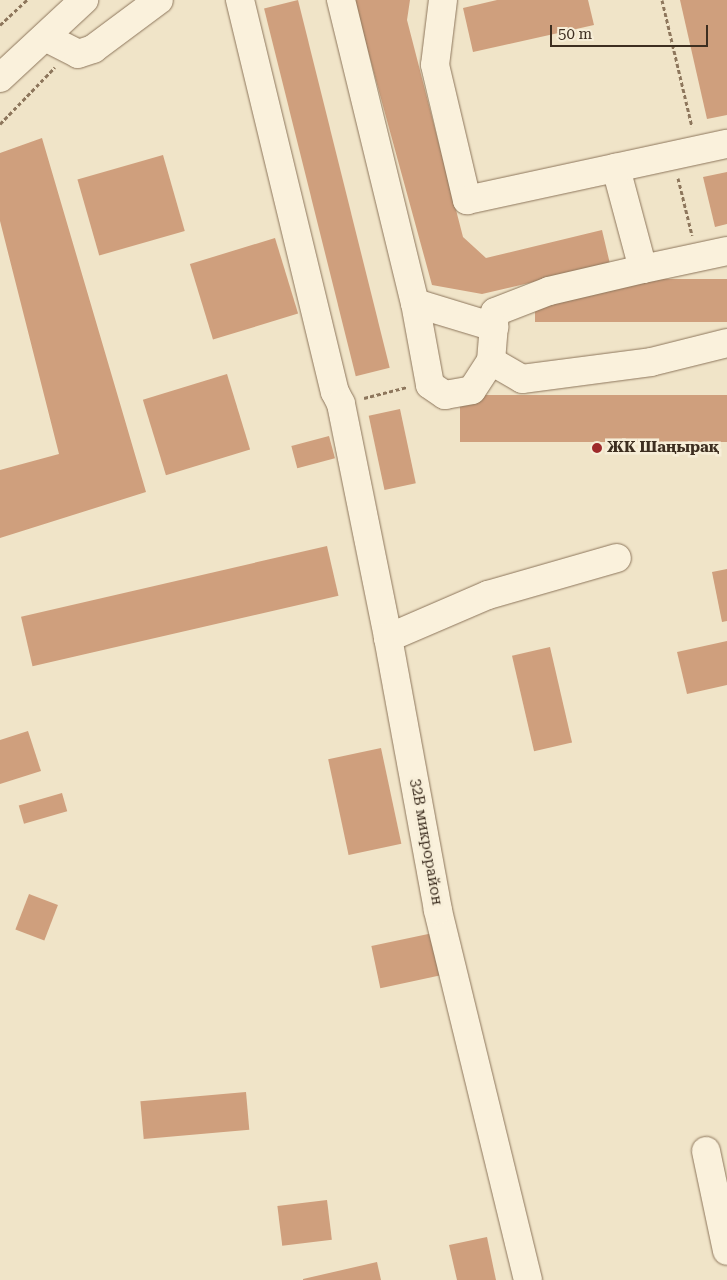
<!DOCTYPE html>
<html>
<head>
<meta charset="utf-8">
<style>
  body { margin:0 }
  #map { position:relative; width:727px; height:1280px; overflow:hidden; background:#f0e4c8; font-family:"Roboto Serif",serif }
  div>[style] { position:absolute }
  .building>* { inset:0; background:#cf9f7d; transform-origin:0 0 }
  .path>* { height:3px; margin-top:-1.5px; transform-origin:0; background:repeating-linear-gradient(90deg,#8d765c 0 4px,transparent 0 6.5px) }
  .roads { filter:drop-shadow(0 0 1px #8d765c) drop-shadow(0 0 1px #8d765c) }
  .minor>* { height:28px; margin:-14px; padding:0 14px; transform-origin:14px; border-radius:14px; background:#faf1dc }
  .dots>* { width:14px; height:14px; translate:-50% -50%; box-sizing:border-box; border:2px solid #f7eed8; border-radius:50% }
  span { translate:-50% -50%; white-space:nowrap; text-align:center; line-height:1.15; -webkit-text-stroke:5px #f7eed8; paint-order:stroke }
  .poi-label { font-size:15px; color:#3d2e20; font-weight:700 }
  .left { translate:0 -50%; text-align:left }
  .street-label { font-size:15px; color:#3d2e20 }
  .scale { position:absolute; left:550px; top:25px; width:158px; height:22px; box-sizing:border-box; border:2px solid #3d2e20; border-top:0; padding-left:6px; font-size:15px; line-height:18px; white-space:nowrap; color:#3d2e20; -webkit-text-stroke:4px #f7eed8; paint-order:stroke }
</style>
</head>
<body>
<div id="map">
  <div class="building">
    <div style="left:298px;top:0;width:379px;height:35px;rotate:76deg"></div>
    <div style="clip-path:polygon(354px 0,410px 0,407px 20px,463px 237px,486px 258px,602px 230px,610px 264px,482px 294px,432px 285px)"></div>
    <div style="clip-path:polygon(497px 0,588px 0,594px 25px,473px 52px,463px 8px)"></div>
    <div style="clip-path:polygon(680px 0,727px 0,727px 115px,707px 119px)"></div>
    <div style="clip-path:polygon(42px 138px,146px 492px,0 538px,0 470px,59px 454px,0 221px,0 153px)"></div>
    <div style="left:163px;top:155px;width:79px;height:89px;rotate:74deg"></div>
    <div style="clip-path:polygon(727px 172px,727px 224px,715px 227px,703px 177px)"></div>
    <div style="left:275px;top:238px;width:79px;height:89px;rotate:73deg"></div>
    <div style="left:727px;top:279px;width:43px;height:192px;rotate:90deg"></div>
    <div style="left:227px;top:374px;width:79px;height:88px;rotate:73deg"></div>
    <div style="left:727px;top:395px;width:47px;height:267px;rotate:90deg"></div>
    <div style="left:400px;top:409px;width:76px;height:32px;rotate:78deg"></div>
    <div style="left:329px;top:436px;width:23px;height:39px;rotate:75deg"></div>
    <div style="left:327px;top:546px;width:51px;height:314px;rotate:77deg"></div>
    <div style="clip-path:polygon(727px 569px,727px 621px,722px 622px,712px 572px)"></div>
    <div style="clip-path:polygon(727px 641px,727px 685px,687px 694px,677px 652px)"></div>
    <div style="left:550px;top:647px;width:98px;height:39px;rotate:77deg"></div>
    <div style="clip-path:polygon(28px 731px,41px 771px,0 784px,0 740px)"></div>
    <div style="left:381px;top:748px;width:98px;height:54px;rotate:78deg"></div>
    <div style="left:62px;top:793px;width:19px;height:45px;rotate:74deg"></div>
    <div style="left:29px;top:894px;width:31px;height:38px;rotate:21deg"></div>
    <div style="left:433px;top:933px;width:43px;height:63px;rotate:78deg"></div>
    <div style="left:246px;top:1092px;width:38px;height:106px;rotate:85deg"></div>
    <div style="left:327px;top:1200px;width:40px;height:50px;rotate:83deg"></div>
    <div style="clip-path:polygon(487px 1237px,496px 1280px,457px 1280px,449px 1245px)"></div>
    <div style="clip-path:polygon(377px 1262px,381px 1280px,303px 1280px,303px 1279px)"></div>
  </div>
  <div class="path">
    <div style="left:662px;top:0;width:130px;rotate:76.7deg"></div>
    <div style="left:0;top:25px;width:37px;rotate:-43deg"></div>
    <div style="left:0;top:124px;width:79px;rotate:-46deg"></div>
    <div style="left:678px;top:178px;width:59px;rotate:76.2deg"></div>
    <div style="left:364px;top:398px;width:44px;rotate:-14.3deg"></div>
  </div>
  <div class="roads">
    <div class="minor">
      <div style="left:240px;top:0;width:403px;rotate:76.4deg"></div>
      <div style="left:335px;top:392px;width:13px;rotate:63deg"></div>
      <div style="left:341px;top:404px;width:239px;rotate:78.6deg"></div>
      <div style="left:341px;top:0;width:312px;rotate:76.3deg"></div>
      <div style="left:415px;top:303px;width:83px;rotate:79.6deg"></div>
      <div style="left:430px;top:385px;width:18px;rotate:34deg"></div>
      <div style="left:445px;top:395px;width:27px;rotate:-10deg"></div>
      <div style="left:472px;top:390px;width:35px;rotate:-57deg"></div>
      <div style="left:491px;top:361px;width:49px;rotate:-85.3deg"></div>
      <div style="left:495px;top:312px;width:58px;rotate:-21.3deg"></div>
      <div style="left:549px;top:291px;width:97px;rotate:-13.2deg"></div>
      <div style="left:643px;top:269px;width:105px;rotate:-105deg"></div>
      <div style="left:443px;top:0;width:65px;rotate:97deg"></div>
      <div style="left:435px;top:65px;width:139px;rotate:76.7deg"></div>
      <div style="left:467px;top:200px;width:266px;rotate:-12.2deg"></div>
      <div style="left:45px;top:37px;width:37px;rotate:27deg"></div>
      <div style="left:78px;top:54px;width:16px;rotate:-18deg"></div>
      <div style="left:93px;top:49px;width:82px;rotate:-36.6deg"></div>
      <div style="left:0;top:78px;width:115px;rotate:-42.9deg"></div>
      <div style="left:643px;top:269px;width:86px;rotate:-12.1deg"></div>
      <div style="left:415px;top:303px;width:83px;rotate:16.9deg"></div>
      <div style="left:491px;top:361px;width:36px;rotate:30deg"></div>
      <div style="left:522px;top:379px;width:130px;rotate:-7.5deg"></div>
      <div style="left:651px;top:362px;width:78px;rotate:-14deg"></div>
      <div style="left:706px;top:1151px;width:102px;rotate:78.1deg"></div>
      <div style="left:528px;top:1280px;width:381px;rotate:-103.7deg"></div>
      <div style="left:438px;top:910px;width:277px;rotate:-100.4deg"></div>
      <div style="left:388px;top:638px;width:109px;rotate:-23.3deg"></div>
      <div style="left:488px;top:595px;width:134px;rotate:-16deg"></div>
    </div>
  </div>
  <div class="dots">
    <div style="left:597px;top:448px;background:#9e2a2b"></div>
  </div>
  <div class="poi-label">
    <span class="left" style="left:607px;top:448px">ЖК Шаңырақ</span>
  </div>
  <div class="street-label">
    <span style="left:426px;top:842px;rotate:80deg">32В микрорайон</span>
  </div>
  <div class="scale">50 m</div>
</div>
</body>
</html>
